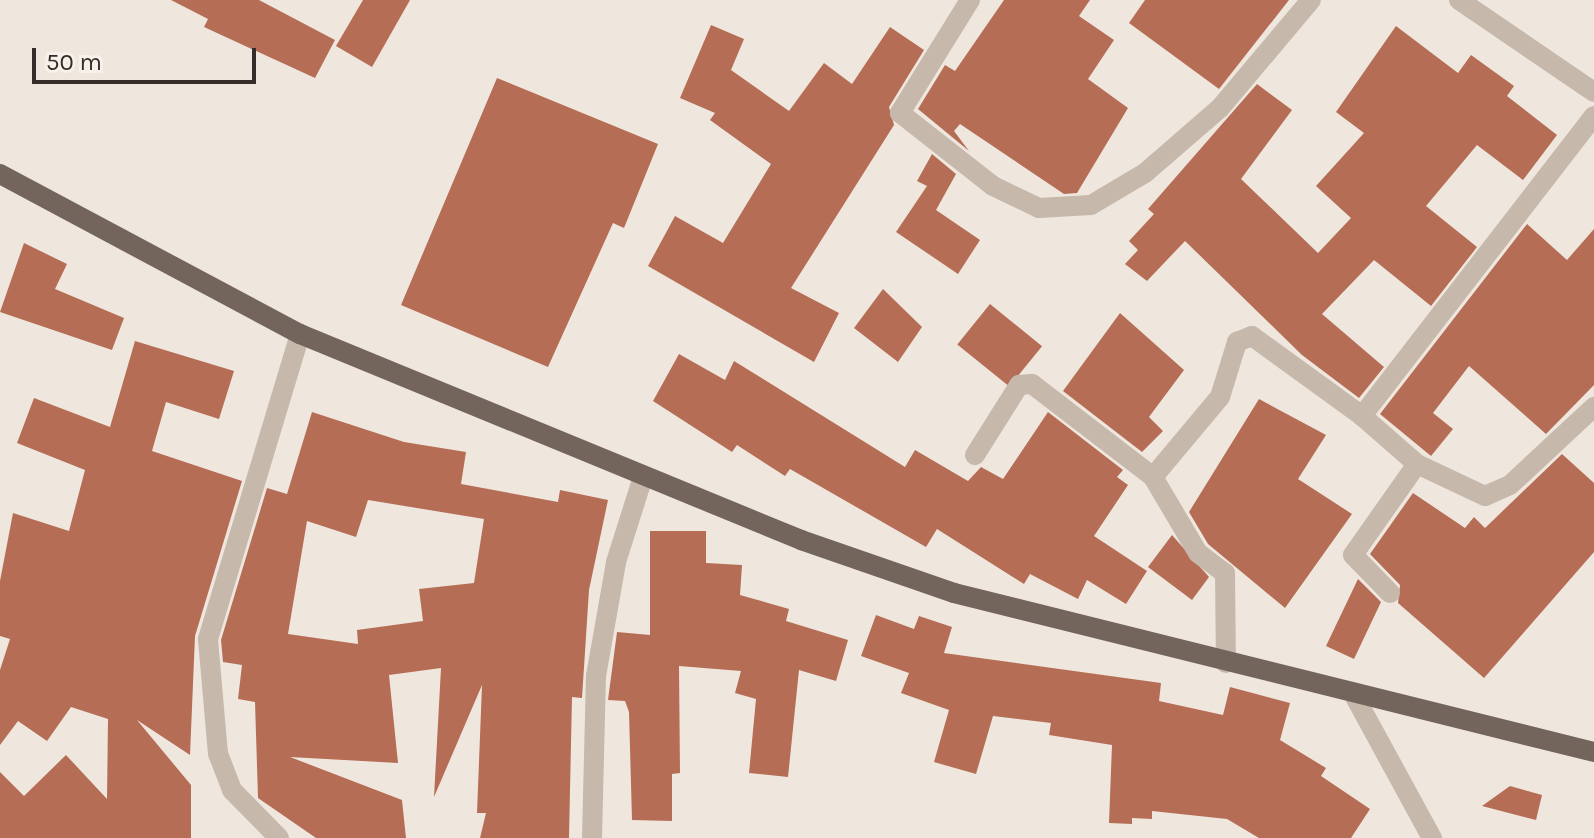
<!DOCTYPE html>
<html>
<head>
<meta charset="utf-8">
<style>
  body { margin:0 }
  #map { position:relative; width:1594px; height:838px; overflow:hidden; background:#efe7de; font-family:Karla,sans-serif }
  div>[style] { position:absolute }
  .building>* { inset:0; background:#b66d55; transform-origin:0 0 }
  .minor>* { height:20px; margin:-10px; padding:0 10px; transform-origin:10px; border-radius:10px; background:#c6b8ab }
  .major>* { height:20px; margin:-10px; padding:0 10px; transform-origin:10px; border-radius:10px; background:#74655c }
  span { translate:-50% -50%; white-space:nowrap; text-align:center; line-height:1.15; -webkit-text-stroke:8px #f7f1ea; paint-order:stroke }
  .scale { position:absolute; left:32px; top:48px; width:224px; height:36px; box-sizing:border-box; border:4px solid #342d29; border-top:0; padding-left:10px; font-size:24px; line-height:28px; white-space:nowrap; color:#342d29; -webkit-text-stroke:6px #f7f1ea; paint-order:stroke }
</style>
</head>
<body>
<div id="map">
  <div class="building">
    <div style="clip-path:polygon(171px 0,259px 0,335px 40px,315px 78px,204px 27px,208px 19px)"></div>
    <div style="clip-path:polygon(363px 0,410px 0,372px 67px,336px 46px)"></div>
    <div style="clip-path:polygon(1004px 0,1090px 0,1079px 16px,1114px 40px,1088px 79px,1128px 108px,1077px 193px,1064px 194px,960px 124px,954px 131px,969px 151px,918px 109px,945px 65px,955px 71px)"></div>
    <div style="clip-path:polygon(1145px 0,1289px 0,1219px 89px,1129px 23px)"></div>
    <div style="clip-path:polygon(711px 25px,744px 39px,731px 70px,789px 111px,824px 63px,852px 84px,890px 27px,924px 50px,889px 107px,894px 125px,791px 288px,839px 313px,814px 362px,648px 266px,675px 216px,723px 243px,771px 164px,710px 120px,715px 113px,680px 98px)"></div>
    <div style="clip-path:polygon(1396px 26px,1458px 73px,1471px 55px,1514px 86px,1507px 96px,1557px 135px,1523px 180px,1477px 145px,1426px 206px,1477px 247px,1431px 306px,1374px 260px,1322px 314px,1384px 367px,1359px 398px,1302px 355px,1185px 241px,1147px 281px,1125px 264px,1138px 250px,1129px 241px,1154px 214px,1148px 209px,1257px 84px,1292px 110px,1241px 179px,1318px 253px,1351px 218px,1316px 186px,1364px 133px,1336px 112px)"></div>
    <div style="clip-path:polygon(497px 78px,658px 144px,624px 228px,613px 223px,548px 367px,401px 305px)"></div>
    <div style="clip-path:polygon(932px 154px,956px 174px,936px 210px,980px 240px,958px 274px,896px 232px,927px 186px,917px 181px)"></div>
    <div style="clip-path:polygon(1527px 224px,1567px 260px,1594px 229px,1594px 385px,1546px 434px,1469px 366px,1433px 413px,1453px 429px,1431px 456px,1380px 414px)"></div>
    <div style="clip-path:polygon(24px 243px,67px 264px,55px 289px,124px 318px,112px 350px,0 312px)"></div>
    <div style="clip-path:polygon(883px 289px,922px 327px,898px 362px,854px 328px)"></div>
    <div style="left:990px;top:304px;width:67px;height:52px;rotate:39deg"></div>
    <div style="clip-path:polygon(1120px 313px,1184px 370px,1149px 417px,1163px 431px,1142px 452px,1063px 391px)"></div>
    <div style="clip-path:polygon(135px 341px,234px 371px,219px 419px,166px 402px,152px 451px,242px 481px,195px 636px,190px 755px,137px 720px,191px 785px,191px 838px,0 838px,0 772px,24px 796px,66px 755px,107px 799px,108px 719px,71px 707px,47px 741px,18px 721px,0 745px,0 670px,10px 639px,0 636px,0 581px,13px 513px,69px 531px,85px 470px,17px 443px,34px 398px,110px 427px)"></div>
    <div style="clip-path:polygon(679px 354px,725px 380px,734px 361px,905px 467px,915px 450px,968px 481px,981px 467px,1003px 479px,1048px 412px,1123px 470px,1117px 477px,1128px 485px,1094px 536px,1147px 571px,1126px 604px,1087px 580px,1078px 599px,1030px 574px,1024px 584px,937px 529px,926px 547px,790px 469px,785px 476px,737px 445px,732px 452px,653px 401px)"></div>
    <div style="clip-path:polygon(1259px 399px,1326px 435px,1298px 479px,1352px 514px,1285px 608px,1208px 544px,1189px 512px)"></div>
    <div style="clip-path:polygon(evenodd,312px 412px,404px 442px,466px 452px,461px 484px,558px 502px,560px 490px,608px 500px,589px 590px,582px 698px,572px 697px,569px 838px,480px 838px,486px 813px,477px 813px,482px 685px,434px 797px,441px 668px,389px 675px,398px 763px,290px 757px,402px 800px,406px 838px,316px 838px,258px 798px,255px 702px,238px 699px,242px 665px,223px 662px,221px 640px,267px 488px,287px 494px,312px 412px,368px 500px,484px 519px,474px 583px,419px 589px,423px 621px,357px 630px,358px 644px,288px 634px,307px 521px,356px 537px,368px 500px)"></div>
    <div style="clip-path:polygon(1562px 454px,1594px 483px,1594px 552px,1484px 678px,1398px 603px,1400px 585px,1370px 554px,1413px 493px,1465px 528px,1474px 517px,1485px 528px)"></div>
    <div style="clip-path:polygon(650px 531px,706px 531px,706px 563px,742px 565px,740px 595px,789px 609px,786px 621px,848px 640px,836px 681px,799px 670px,788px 777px,749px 773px,756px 699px,735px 693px,741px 671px,679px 666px,680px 773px,672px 774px,672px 821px,632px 820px,629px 712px,625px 701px,608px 700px,617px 632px,650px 635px)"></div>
    <div style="clip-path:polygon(1172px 535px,1209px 577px,1192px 600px,1148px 567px)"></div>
    <div style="clip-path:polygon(1358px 579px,1381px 602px,1354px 659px,1326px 646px)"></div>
    <div style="clip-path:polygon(876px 615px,914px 629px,919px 616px,952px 627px,944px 653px,1161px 683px,1159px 701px,1223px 715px,1230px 687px,1290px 703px,1280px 740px,1326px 768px,1321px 776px,1370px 809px,1351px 838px,1259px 838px,1227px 819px,1152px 811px,1152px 819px,1132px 818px,1132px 824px,1109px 823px,1112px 745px,1049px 735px,1051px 723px,993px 716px,976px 774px,934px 762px,949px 710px,901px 693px,909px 673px,861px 656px)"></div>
    <div style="clip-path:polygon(1510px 786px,1542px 795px,1536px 820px,1482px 806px)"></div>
  </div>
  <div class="minor">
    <div style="left:970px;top:0;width:133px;rotate:121.8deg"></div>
    <div style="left:900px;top:113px;width:118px;rotate:38.1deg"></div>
    <div style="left:993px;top:186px;width:51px;rotate:25.6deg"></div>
    <div style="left:1039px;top:208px;width:52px;rotate:-3.3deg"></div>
    <div style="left:1091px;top:205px;width:63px;rotate:-30.7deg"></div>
    <div style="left:1145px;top:173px;width:99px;rotate:-40.9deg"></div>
    <div style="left:1220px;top:108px;width:141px;rotate:-49.9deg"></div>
    <div style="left:1459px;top:0;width:163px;rotate:34.3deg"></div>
    <div style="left:1362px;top:416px;width:73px;rotate:41.1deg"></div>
    <div style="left:1417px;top:464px;width:75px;rotate:25.2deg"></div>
    <div style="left:1485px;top:496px;width:27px;rotate:-24deg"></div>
    <div style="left:1510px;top:485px;width:115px;rotate:-42.9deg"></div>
    <div style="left:975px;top:455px;width:83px;rotate:-57.8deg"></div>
    <div style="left:1019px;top:385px;width:13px;rotate:-4deg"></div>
    <div style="left:1032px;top:384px;width:153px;rotate:37.5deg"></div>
    <div style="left:1153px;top:477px;width:88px;rotate:59.4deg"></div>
    <div style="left:1198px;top:553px;width:34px;rotate:37deg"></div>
    <div style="left:1225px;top:573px;width:90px;rotate:89.4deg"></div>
    <div style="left:1153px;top:477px;width:104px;rotate:-50.1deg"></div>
    <div style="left:1220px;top:397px;width:58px;rotate:-72.8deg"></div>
    <div style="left:1237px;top:342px;width:16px;rotate:-22deg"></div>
    <div style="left:1252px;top:336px;width:136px;rotate:36deg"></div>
    <div style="left:1362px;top:416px;width:379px;rotate:-52.3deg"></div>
    <div style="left:1390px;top:593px;width:53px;rotate:-134.2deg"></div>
    <div style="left:1353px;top:555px;width:111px;rotate:-54.9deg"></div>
    <div style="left:1355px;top:697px;width:161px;rotate:61.4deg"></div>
    <div style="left:279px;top:838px;width:67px;rotate:-134.4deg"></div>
    <div style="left:232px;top:790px;width:39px;rotate:-111deg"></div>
    <div style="left:218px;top:754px;width:115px;rotate:-95deg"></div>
    <div style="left:208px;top:639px;width:319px;rotate:-73.2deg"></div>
    <div style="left:592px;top:838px;width:162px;rotate:-88.6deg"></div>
    <div style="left:596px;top:676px;width:116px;rotate:-80deg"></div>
    <div style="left:616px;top:562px;width:86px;rotate:-72.4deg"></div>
  </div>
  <div class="major">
    <div style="left:0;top:174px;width:340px;rotate:28.1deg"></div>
    <div style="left:300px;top:334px;width:542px;rotate:22.35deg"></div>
    <div style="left:801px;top:540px;width:162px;rotate:19.1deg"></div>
    <div style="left:954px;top:593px;width:659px;rotate:13.95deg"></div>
  </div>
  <div class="scale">50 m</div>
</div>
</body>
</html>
